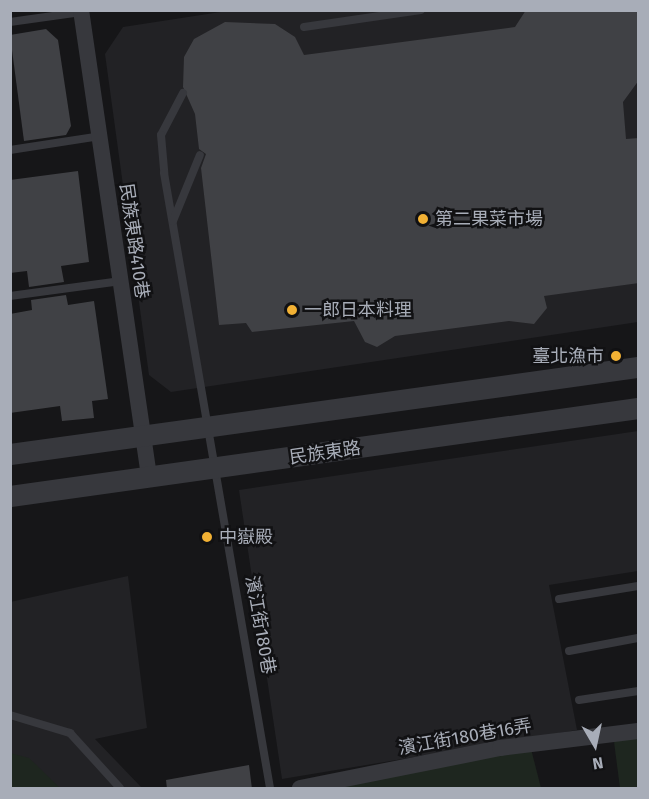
<!DOCTYPE html>
<html>
<head>
<meta charset="utf-8">
<style>
  body { margin:0 }
  #map { position:relative; width:649px; height:799px; overflow:hidden; background:#161618; font-family:"Fira Sans","Noto Sans TC",sans-serif }
  div>[style] { position:absolute }
  .built>* { inset:0; background:#222225 }
  .green>* { inset:0; background:#1e261f }
  .building>* { inset:0; background:#404145 }
  .service>* { height:8px; margin:-4px; padding:0 4px; transform-origin:4px; border-radius:4px; background:#37383d }
  .minor>* { height:16px; margin:-8px; padding:0 8px; transform-origin:8px; border-radius:8px; background:#37383d }
  .tertiary>* { height:21px; margin:-10.5px; padding:0 10.5px; transform-origin:10.5px; border-radius:10.5px; background:#37383d }
  .dots>* { width:16px; height:16px; translate:-50% -50%; box-sizing:border-box; border:3px solid #111113; border-radius:50% }
  span { translate:-50% -50%; white-space:nowrap; text-align:center; line-height:1.15; -webkit-text-stroke:5px #111113; paint-order:stroke }
  .poi-label { font-size:18px; color:#a8adb8 }
  .left { translate:0 -50%; text-align:left }
  .right { translate:-100% -50%; text-align:right }
  .street-label { font-size:18px; color:#a8adb8 }
  .frame { position:absolute; inset:0; border:12px solid #a8adb8; pointer-events:none }
  .north { position:absolute; left:565px; top:715px; width:60px; height:60px; -webkit-text-stroke:4px #111113; paint-order:stroke; rotate:171deg; font-size:16px; font-weight:700; line-height:24px; text-align:center; color:#a8adb8 }
  .north::after { content:''; display:block; margin:auto; width:21px; height:27px; background:#a8adb8; clip-path:polygon(50% 0,100% 100%,50% 72%,0 100%) }
</style>
</head>
<body>
<div id="map">
  <div class="built">
    <div style="clip-path:polygon(227px 11px,638px 11px,638px 322px,171px 392px,149px 375px,105px 54px,123px 27px)"></div>
    <div style="clip-path:polygon(638px 431px,638px 571px,549px 585px,577px 730px,282px 779px,239px 490px)"></div>
    <div style="clip-path:polygon(128px 576px,147px 728px,95px 739px,142px 788px,11px 788px,10px 602px)"></div>
  </div>
  <div class="green">
    <div style="clip-path:polygon(638px 731px,638px 788px,620px 788px,613px 734px)"></div>
    <div style="clip-path:polygon(530px 745px,541px 788px,301px 788px)"></div>
    <div style="clip-path:polygon(10px 753px,29px 758px,60px 788px,11px 788px)"></div>
  </div>
  <div class="building">
    <div style="clip-path:polygon(526px 10px,639px 10px,639px 80px,623px 102px,626px 139px,639px 138px,639px 283px,544px 296px,547px 308px,534px 324px,509px 321px,395px 336px,377px 347px,365px 342px,354px 321px,252px 332px,246px 323px,219px 325px,201px 168px,206px 154px,199px 149px,195px 114px,183px 87px,184px 57px,194px 39px,225px 22px,275px 24px,295px 37px,304px 55px,515px 27px)"></div>
    <div style="clip-path:polygon(46px 29px,58px 40px,71px 126px,66px 135px,24px 141px,10px 35px)"></div>
    <div style="clip-path:polygon(78px 171px,89px 262px,61px 266px,64px 282px,29px 287px,27px 271px,10px 273px,10px 180px)"></div>
    <div style="clip-path:polygon(66px 295px,68px 305px,94px 301px,108px 399px,92px 401px,94px 418px,62px 421px,60px 406px,10px 413px,10px 314px,32px 310px,31px 300px)"></div>
    <div style="clip-path:polygon(249px 765px,252px 789px,167px 789px,166px 780px)"></div>
  </div>
  <div class="service">
    <div style="left:10px;top:22px;width:72px;rotate:-8deg"></div>
    <div style="left:304px;top:27px;width:118px;rotate:-8.3deg"></div>
    <div style="left:183px;top:93px;width:47px;rotate:117.6deg"></div>
    <div style="left:161px;top:135px;width:38px;rotate:85deg"></div>
    <div style="left:164px;top:173px;width:624px;rotate:80.22deg"></div>
    <div style="left:10px;top:150px;width:91px;rotate:-8.8deg"></div>
    <div style="left:173px;top:221px;width:71px;rotate:-67.8deg"></div>
    <div style="left:10px;top:296px;width:112px;rotate:-7.7deg"></div>
    <div style="left:559px;top:599px;width:80px;rotate:-9.3deg"></div>
    <div style="left:569px;top:651px;width:70px;rotate:-10.7deg"></div>
    <div style="left:579px;top:700px;width:60px;rotate:-8.7deg"></div>
    <div style="left:10px;top:715px;width:63px;rotate:16.7deg"></div>
    <div style="left:70px;top:733px;width:74px;rotate:47.7deg"></div>
  </div>
  <div class="minor">
    <div style="left:81px;top:10px;width:472px;rotate:81.7deg"></div>
    <div style="left:300px;top:788px;width:204px;rotate:-11.3deg"></div>
    <div style="left:500px;top:748px;width:139px;rotate:-7deg"></div>
  </div>
  <div class="tertiary">
    <div style="left:10px;top:454px;width:634px;rotate:-7.89deg"></div>
    <div style="left:10px;top:496px;width:634px;rotate:-7.98deg"></div>
  </div>
  <div class="dots">
    <div style="left:423px;top:219px;background:#f2b134"></div>
    <div style="left:292px;top:310px;background:#f2b134"></div>
    <div style="left:616px;top:356px;background:#f2b134"></div>
    <div style="left:207px;top:537px;background:#f2b134"></div>
  </div>
  <div class="poi-label">
    <span class="left" style="left:435px;top:219px">第二果菜市場</span>
    <span class="left" style="left:304px;top:310px">一郎日本料理</span>
    <span class="right" style="left:604px;top:356px">臺北漁市</span>
    <span class="left" style="left:219px;top:537px">中嶽殿</span>
  </div>
  <div class="street-label">
    <span style="left:134px;top:241px;rotate:82deg">民族東路410巷</span>
    <span style="left:325px;top:453px;rotate:-8deg">民族東路</span>
    <span style="left:260px;top:625px;rotate:80deg">濱江街180巷</span>
    <span style="left:465px;top:737px;rotate:-10deg">濱江街180巷16弄</span>
  </div>
  <div class="frame"></div>
  <div class="north">N</div>
</div>
</body>
</html>
